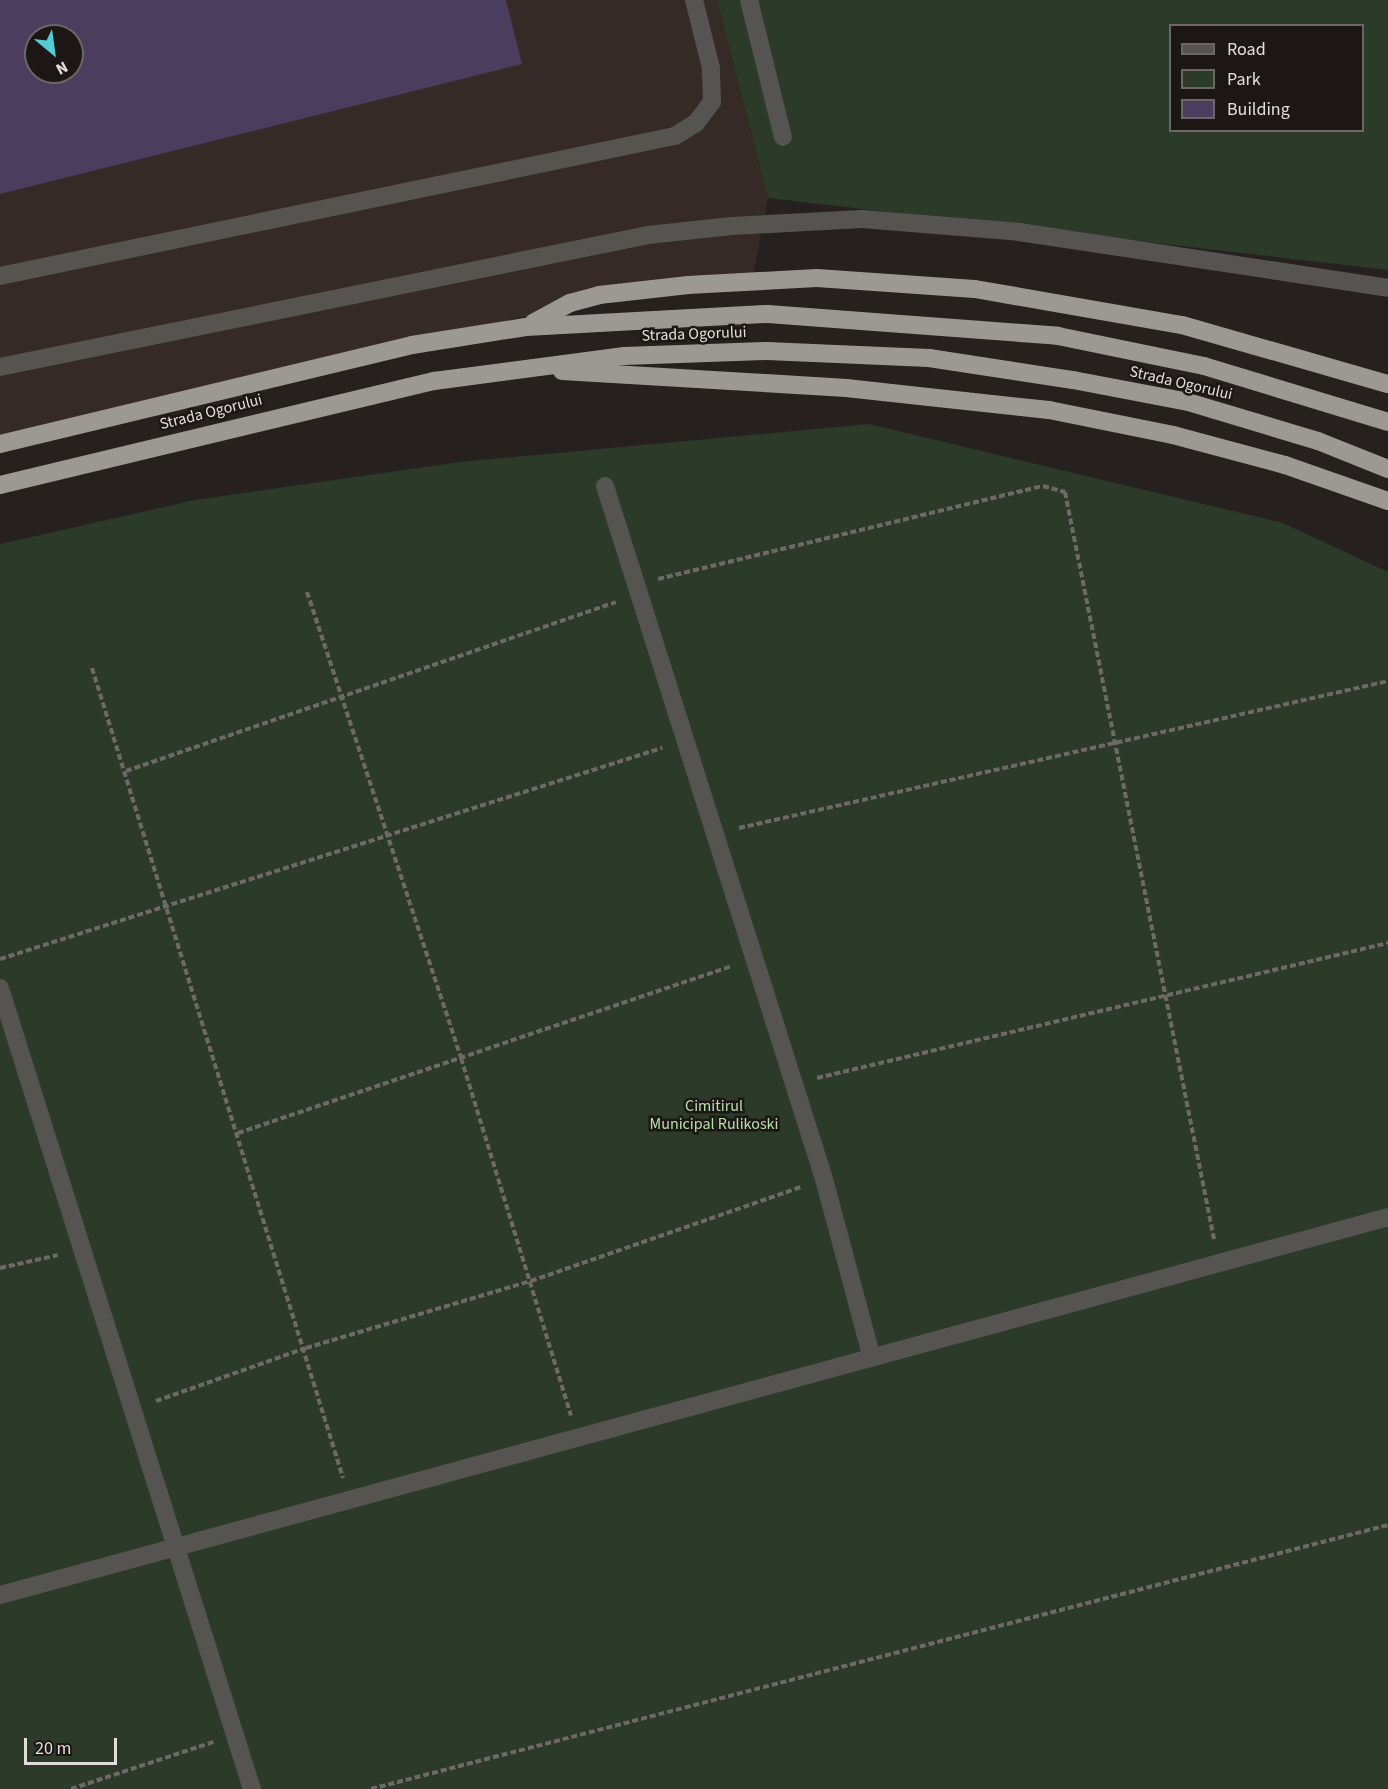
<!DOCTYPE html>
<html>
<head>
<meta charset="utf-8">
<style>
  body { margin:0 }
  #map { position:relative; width:1388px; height:1789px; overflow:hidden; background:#26201e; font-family:"Source Sans 3",sans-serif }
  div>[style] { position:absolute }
  .built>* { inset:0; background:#352a25 }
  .green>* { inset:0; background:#2c3a29 }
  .building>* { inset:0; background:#4b3d5e }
  .path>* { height:4px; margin-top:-2px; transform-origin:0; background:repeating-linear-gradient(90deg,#6e6967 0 6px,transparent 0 9px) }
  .minor>* { height:18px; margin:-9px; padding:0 9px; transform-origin:9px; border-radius:9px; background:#555451 }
  .highway>* { height:18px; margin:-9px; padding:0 9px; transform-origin:9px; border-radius:9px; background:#9c9993 }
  span { translate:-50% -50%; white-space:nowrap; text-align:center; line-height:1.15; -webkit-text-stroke:5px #1c1715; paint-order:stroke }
  .street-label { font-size:16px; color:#e2dedc }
  .park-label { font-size:16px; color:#b4e0aa }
  .legend { position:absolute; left:1169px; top:24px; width:195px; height:108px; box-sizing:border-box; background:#1c1715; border:2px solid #6b6765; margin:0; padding:8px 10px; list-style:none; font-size:18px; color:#e2dedc }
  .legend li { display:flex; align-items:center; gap:12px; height:30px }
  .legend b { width:30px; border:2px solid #6b6765 }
  .north { position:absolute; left:24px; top:24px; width:60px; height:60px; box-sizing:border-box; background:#1c1715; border:2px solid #6b6765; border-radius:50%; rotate:151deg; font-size:16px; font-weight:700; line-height:24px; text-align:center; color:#e2dedc }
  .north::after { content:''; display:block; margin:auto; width:21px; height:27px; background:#51ccd2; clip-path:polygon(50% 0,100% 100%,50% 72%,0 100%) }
  .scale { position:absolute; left:24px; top:1738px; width:93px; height:27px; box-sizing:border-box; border:3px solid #e2dedc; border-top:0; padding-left:8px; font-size:18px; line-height:21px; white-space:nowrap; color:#e2dedc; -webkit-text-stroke:4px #1c1715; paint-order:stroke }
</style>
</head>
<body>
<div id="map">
  <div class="built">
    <div style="clip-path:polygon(evenodd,0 0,717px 0,768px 198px,753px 277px,595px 300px,0 439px,0 0,36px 36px,72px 36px,72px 72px,36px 72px,36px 36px)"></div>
  </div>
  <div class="green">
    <div style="clip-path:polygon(evenodd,717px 0,1388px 0,1388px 270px,768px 198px,717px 0,1170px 26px,1362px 26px,1362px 130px,1170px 130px,1170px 26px)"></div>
    <div style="clip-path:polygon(869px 424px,1283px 523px,1388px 572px,1388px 1789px,0 1789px,0 544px,195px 500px,460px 462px)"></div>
  </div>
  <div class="building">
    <div style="clip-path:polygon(evenodd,0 0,506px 0,522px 64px,0 194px,0 0,36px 36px,72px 36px,72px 72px,36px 72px,36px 36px)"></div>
  </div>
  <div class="path">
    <div style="left:658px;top:579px;width:396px;rotate:-13.6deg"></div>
    <div style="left:1043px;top:486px;width:23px;rotate:15deg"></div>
    <div style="left:1065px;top:492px;width:762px;rotate:78.72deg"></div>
    <div style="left:307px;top:592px;width:491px;rotate:71.7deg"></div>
    <div style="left:461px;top:1058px;width:374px;rotate:72.9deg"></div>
    <div style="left:92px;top:668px;width:848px;rotate:72.78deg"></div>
    <div style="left:126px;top:771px;width:518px;rotate:-19.03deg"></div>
    <div style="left:739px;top:828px;width:665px;rotate:-12.76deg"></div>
    <div style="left:0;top:959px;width:695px;rotate:-17.68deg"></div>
    <div style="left:817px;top:1078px;width:587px;rotate:-13.3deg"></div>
    <div style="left:238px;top:1133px;width:521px;rotate:-18.68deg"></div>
    <div style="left:0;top:1268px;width:59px;rotate:-12.6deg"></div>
    <div style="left:156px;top:1401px;width:159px;rotate:-19.5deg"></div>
    <div style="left:306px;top:1348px;width:235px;rotate:-16.6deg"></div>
    <div style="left:531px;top:1281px;width:286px;rotate:-19.2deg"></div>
    <div style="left:71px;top:1789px;width:150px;rotate:-18.3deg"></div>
    <div style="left:371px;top:1789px;width:1051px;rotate:-14.55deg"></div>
  </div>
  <div class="minor">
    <div style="left:749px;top:0;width:141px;rotate:76.1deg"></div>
    <div style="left:0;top:276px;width:689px;rotate:-11.72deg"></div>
    <div style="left:675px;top:136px;width:25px;rotate:-32deg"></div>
    <div style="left:696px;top:123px;width:26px;rotate:-53deg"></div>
    <div style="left:712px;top:102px;width:34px;rotate:-92deg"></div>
    <div style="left:711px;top:68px;width:70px;rotate:-104deg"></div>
    <div style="left:0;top:367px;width:661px;rotate:-11.51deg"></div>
    <div style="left:648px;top:235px;width:84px;rotate:-6.1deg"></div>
    <div style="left:732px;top:226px;width:130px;rotate:-3.1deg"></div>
    <div style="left:862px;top:219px;width:158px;rotate:4.7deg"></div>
    <div style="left:1019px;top:232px;width:373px;rotate:8.6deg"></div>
    <div style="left:605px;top:486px;width:727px;rotate:72.46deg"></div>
    <div style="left:824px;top:1179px;width:182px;rotate:75deg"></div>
    <div style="left:0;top:988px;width:840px;rotate:72.54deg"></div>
    <div style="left:0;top:1595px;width:1439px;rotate:-15.23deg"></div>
  </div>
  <div class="highway">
    <div style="left:533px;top:323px;width:42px;rotate:-28.4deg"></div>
    <div style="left:570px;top:303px;width:30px;rotate:-15deg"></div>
    <div style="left:599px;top:295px;width:90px;rotate:-6.4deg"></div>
    <div style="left:688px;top:285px;width:129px;rotate:-3.1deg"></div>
    <div style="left:817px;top:278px;width:158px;rotate:4deg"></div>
    <div style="left:975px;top:289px;width:210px;rotate:9.9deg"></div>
    <div style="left:1182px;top:325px;width:214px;rotate:16deg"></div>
    <div style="left:562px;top:371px;width:285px;rotate:3.4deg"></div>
    <div style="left:846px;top:388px;width:204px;rotate:6.2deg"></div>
    <div style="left:1049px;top:410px;width:126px;rotate:11.4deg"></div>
    <div style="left:1173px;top:435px;width:116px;rotate:15deg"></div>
    <div style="left:1285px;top:465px;width:109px;rotate:19.3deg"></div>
    <div style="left:0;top:444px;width:424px;rotate:-13.5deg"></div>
    <div style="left:412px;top:345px;width:115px;rotate:-9deg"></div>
    <div style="left:526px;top:327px;width:242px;rotate:-3.1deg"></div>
    <div style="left:768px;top:314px;width:291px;rotate:4.3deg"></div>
    <div style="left:1058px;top:336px;width:149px;rotate:11.6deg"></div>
    <div style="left:1204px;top:366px;width:192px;rotate:16.9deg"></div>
    <div style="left:0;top:485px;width:446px;rotate:-13.5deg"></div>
    <div style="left:434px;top:381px;width:192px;rotate:-7.5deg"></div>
    <div style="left:624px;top:356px;width:143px;rotate:-2deg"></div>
    <div style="left:767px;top:351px;width:162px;rotate:2.5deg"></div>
    <div style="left:929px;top:358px;width:146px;rotate:8.7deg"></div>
    <div style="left:1073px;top:380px;width:117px;rotate:10.8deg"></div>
    <div style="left:1188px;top:402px;width:136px;rotate:16.7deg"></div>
    <div style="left:1318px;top:441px;width:75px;rotate:21.8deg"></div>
  </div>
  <div class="street-label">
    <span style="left:694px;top:334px;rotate:-2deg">Strada Ogorului</span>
    <span style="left:1181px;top:383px;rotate:13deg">Strada Ogorului</span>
    <span style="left:211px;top:412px;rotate:-14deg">Strada Ogorului</span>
  </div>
  <div class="park-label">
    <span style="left:714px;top:1115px">Cimitirul<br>Municipal Rulikoski</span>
  </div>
  <ul class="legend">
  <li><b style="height:8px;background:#555451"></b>Road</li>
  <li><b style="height:16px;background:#2c3a29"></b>Park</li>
  <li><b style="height:16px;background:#4b3d5e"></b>Building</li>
  </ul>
  <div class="north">N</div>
  <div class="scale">20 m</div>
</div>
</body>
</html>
